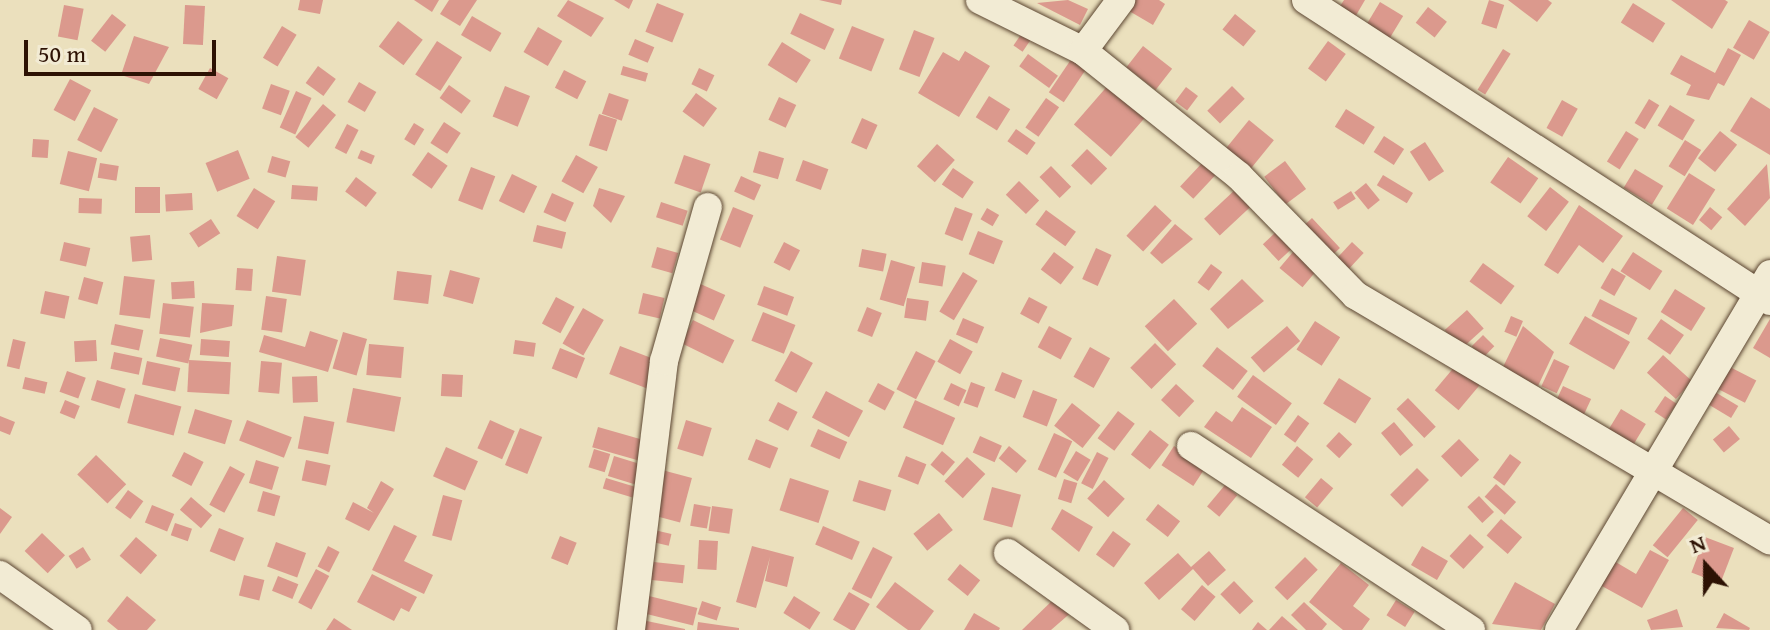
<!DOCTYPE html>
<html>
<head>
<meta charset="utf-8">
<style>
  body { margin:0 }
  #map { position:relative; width:1770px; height:630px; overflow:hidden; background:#ebe0bd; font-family:"Gentium Book Plus",serif }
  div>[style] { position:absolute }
  .building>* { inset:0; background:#db998d; transform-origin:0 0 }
  .roads { filter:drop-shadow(0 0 2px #5c4632) drop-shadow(0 0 2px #5c4632) }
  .minor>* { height:28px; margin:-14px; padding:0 14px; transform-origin:14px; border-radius:14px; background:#f2ebd4 }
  span { translate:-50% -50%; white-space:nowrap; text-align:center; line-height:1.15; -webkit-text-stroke:7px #f2ebd4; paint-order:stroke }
  .north { position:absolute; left:1666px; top:526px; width:80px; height:80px; -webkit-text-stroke:6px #f2ebd4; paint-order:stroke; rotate:339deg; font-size:22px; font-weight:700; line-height:32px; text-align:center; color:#2d1204 }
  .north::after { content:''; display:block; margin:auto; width:28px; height:36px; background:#2d1204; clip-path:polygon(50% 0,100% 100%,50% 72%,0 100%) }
  .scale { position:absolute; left:24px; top:40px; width:192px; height:36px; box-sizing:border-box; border:4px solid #2d1204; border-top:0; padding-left:10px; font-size:24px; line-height:28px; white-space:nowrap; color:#2d1204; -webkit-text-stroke:6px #f2ebd4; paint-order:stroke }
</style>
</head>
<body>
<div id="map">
  <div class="building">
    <div style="clip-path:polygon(300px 0,323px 0,320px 14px,298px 10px)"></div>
    <div style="clip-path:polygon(414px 0,439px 0,432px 12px)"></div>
    <div style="clip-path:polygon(449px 0,477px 0,460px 26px,440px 14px)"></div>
    <div style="clip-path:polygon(568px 0,604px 18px,591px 37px,557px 16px)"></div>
    <div style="clip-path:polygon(614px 0,633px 0,629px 9px)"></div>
    <div style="clip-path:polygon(819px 0,842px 0,841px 5px)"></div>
    <div style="clip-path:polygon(1068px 0,1088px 9px,1080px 25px,1037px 3px)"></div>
    <div style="clip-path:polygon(1128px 0,1159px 0,1165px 4px,1153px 25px,1124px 8px)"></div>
    <div style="clip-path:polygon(1344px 0,1365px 0,1351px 24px,1335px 14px)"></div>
    <div style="left:1489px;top:0;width:16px;height:25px;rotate:18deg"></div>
    <div style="clip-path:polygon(1508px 0,1548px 0,1552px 3px,1537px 22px)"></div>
    <div style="clip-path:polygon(1671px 0,1725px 0,1728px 2px,1712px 29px)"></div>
    <div style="left:1380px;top:2px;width:27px;height:30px;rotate:31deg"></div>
    <div style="left:657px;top:3px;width:29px;height:31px;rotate:22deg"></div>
    <div style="left:1633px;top:3px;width:38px;height:23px;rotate:32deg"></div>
    <div style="left:64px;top:5px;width:20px;height:32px;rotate:11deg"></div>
    <div style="left:185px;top:5px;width:20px;height:39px;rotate:3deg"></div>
    <div style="left:1428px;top:7px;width:24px;height:20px;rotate:38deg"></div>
    <div style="left:800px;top:13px;width:38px;height:23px;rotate:25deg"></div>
    <div style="left:112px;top:14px;width:18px;height:34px;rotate:38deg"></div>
    <div style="left:1235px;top:14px;width:27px;height:20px;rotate:39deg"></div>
    <div style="left:472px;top:16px;width:34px;height:22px;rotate:30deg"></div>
    <div style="left:1749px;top:20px;width:24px;height:32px;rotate:30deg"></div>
    <div style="left:398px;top:21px;width:31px;height:32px;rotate:37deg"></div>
    <div style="left:1028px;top:24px;width:11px;height:26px;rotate:34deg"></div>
    <div style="left:282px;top:26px;width:17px;height:37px;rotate:31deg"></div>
    <div style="left:852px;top:26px;width:35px;height:35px;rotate:22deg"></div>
    <div style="left:538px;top:27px;width:28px;height:29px;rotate:30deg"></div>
    <div style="left:914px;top:30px;width:22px;height:42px;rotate:21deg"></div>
    <div style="clip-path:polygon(134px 36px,169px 47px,149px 84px,121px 75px)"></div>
    <div style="left:635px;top:39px;width:21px;height:17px;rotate:23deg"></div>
    <div style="left:437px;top:41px;width:30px;height:40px;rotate:33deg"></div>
    <div style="left:1328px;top:41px;width:22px;height:34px;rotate:36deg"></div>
    <div style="left:782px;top:42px;width:34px;height:27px;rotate:32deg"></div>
    <div style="left:1143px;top:46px;width:37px;height:27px;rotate:38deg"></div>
    <div style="clip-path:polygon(1728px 48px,1741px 55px,1724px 86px,1718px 83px,1709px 100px,1686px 95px,1691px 85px,1670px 74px,1681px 55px,1715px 73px)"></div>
    <div style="left:1503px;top:49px;width:9px;height:48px;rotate:32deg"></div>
    <div style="clip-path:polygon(965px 51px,990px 66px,959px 117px,918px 93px,943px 52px,959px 61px)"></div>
    <div style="left:1028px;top:54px;width:37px;height:15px;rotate:36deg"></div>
    <div style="left:1074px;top:55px;width:18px;height:45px;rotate:34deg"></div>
    <div style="left:318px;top:66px;width:22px;height:21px;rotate:36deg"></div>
    <div style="left:623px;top:66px;width:26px;height:9px;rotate:16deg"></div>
    <div style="left:210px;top:68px;width:21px;height:24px;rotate:29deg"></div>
    <div style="left:699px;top:68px;width:17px;height:18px;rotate:25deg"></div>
    <div style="left:564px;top:70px;width:25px;height:20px;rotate:27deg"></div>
    <div style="left:70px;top:79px;width:24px;height:35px;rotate:28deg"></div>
    <div style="left:359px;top:82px;width:20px;height:23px;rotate:30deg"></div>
    <div style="left:1110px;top:83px;width:49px;height:55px;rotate:41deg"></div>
    <div style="left:271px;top:84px;width:20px;height:26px;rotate:20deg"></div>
    <div style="left:449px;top:85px;width:27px;height:16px;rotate:36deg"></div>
    <div style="left:505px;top:86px;width:27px;height:33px;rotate:22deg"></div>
    <div style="left:1232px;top:86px;width:18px;height:35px;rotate:45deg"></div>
    <div style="left:1186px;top:87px;width:15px;height:18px;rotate:37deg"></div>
    <div style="left:296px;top:91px;width:17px;height:40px;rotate:24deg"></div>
    <div style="left:609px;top:93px;width:21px;height:22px;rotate:19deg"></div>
    <div style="left:696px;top:93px;width:26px;height:23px;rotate:36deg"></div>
    <div style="left:989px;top:96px;width:25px;height:25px;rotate:32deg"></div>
    <div style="left:779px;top:97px;width:19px;height:25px;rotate:25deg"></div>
    <div style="clip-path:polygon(1751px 97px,1770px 109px,1770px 155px,1730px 131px)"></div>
    <div style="left:1046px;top:98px;width:16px;height:36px;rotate:35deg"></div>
    <div style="left:1649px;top:99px;width:12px;height:28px;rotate:31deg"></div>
    <div style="left:1562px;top:100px;width:18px;height:32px;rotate:29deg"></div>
    <div style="left:323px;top:104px;width:17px;height:43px;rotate:40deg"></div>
    <div style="left:1670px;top:105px;width:29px;height:24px;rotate:31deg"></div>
    <div style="left:94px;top:107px;width:27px;height:37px;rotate:27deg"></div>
    <div style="left:1346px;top:109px;width:34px;height:21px;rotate:32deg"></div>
    <div style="left:599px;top:114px;width:19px;height:33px;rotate:18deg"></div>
    <div style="left:862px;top:118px;width:17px;height:27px;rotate:24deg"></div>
    <div style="left:1249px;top:120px;width:32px;height:40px;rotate:39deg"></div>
    <div style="left:444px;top:122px;width:20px;height:25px;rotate:33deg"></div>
    <div style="left:414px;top:123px;width:12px;height:19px;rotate:31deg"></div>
    <div style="left:347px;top:124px;width:13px;height:27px;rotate:27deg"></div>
    <div style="left:1016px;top:129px;width:24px;height:15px;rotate:35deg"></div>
    <div style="left:1626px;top:131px;width:15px;height:36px;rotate:32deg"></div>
    <div style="left:1720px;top:131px;width:22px;height:35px;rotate:39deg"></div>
    <div style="left:1384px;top:136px;width:24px;height:19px;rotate:33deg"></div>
    <div style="left:33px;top:139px;width:16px;height:18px;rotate:4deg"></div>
    <div style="left:1685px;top:140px;width:19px;height:31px;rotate:32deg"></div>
    <div style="left:1425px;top:142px;width:35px;height:18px;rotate:57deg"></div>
    <div style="left:937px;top:144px;width:24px;height:30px;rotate:42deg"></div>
    <div style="left:1087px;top:149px;width:28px;height:23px;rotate:44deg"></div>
    <div style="left:238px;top:150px;width:31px;height:35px;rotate:68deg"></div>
    <div style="left:361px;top:150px;width:15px;height:9px;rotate:23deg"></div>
    <div style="left:68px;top:151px;width:30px;height:34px;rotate:14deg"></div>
    <div style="left:759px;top:151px;width:26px;height:22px;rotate:16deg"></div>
    <div style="left:428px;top:152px;width:24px;height:28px;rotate:35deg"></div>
    <div style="left:576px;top:155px;width:25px;height:30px;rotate:29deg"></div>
    <div style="left:684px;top:155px;width:28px;height:30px;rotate:19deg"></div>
    <div style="left:272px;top:156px;width:19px;height:17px;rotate:16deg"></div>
    <div style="left:1508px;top:157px;width:37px;height:31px;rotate:35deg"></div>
    <div style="left:803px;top:160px;width:27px;height:22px;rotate:20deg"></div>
    <div style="left:1204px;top:161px;width:18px;height:35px;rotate:43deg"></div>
    <div style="left:1285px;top:161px;width:35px;height:26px;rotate:53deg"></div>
    <div style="left:100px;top:163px;width:19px;height:15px;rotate:9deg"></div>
    <div style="clip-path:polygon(1767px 164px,1770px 198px,1745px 226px,1727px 209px)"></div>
    <div style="left:1051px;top:166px;width:29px;height:16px;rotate:46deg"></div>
    <div style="left:471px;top:167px;width:26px;height:36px;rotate:21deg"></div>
    <div style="left:953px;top:168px;width:25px;height:20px;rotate:34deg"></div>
    <div style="left:1635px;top:169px;width:33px;height:22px;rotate:31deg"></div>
    <div style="left:1689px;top:173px;width:31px;height:42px;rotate:32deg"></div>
    <div style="left:512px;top:174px;width:28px;height:30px;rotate:26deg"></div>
    <div style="left:1383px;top:175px;width:35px;height:12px;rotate:31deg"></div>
    <div style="left:741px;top:176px;width:22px;height:17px;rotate:24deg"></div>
    <div style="left:356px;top:177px;width:26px;height:18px;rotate:37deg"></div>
    <div style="left:1019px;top:181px;width:28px;height:19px;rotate:44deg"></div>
    <div style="left:1366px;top:183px;width:22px;height:15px;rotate:51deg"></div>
    <div style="left:292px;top:185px;width:26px;height:14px;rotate:4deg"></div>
    <div style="left:135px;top:187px;width:25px;height:26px"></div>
    <div style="left:1550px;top:187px;width:24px;height:37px;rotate:38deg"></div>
    <div style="left:254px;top:188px;width:25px;height:33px;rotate:32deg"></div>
    <div style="clip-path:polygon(599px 188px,625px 196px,611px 223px,593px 206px)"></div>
    <div style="left:1237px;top:188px;width:23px;height:45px;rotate:47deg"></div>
    <div style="left:1351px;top:191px;width:9px;height:21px;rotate:58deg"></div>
    <div style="left:192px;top:193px;width:17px;height:27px;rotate:87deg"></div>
    <div style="left:552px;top:193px;width:24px;height:21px;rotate:24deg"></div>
    <div style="left:79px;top:198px;width:23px;height:15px;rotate:2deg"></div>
    <div style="left:661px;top:202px;width:28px;height:16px;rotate:18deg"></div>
    <div style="left:1155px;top:205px;width:23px;height:42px;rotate:43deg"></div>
    <div style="clip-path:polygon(1579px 205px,1623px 236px,1603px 263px,1579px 245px,1558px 274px,1544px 265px)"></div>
    <div style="left:733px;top:207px;width:22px;height:35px;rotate:22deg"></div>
    <div style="left:955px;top:207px;width:19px;height:29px;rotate:21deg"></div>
    <div style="left:1710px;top:207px;width:16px;height:17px;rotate:40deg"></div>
    <div style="left:987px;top:208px;width:14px;height:13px;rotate:30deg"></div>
    <div style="left:1046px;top:210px;width:37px;height:18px;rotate:36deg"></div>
    <div style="left:1312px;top:218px;width:41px;height:23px;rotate:47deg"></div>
    <div style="left:211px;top:219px;width:17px;height:26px;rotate:57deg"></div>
    <div style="clip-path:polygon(1175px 224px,1193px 239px,1162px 264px,1150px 253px)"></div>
    <div style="left:537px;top:225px;width:30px;height:17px;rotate:14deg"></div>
    <div style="left:978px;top:231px;width:27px;height:25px;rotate:22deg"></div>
    <div style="left:1276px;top:232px;width:23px;height:18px;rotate:47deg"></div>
    <div style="left:150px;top:235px;width:25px;height:20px;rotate:85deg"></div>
    <div style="left:64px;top:242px;width:27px;height:19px;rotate:13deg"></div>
    <div style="left:784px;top:242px;width:18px;height:23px;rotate:27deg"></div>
    <div style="left:1352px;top:242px;width:16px;height:28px;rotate:43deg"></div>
    <div style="left:657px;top:247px;width:22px;height:21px;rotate:16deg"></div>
    <div style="left:1096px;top:248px;width:17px;height:34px;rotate:24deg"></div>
    <div style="left:862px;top:249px;width:25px;height:18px;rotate:11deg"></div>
    <div style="left:1054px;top:252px;width:25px;height:22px;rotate:37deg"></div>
    <div style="left:1293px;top:252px;width:30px;height:21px;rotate:40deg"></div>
    <div style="left:1633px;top:252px;width:35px;height:23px;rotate:33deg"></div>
    <div style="left:277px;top:256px;width:29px;height:36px;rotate:8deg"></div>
    <div style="left:891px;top:260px;width:25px;height:41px;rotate:16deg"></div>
    <div style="left:922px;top:262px;width:24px;height:21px;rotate:9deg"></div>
    <div style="left:1483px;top:263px;width:39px;height:23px;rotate:36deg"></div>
    <div style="left:1211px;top:264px;width:14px;height:23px;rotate:36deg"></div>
    <div style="left:237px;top:268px;width:16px;height:22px;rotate:4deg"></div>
    <div style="left:1612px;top:268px;width:16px;height:23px;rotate:30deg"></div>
    <div style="left:450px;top:270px;width:31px;height:27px;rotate:15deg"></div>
    <div style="left:397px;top:271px;width:35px;height:29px;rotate:7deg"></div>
    <div style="left:963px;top:272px;width:17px;height:46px;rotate:31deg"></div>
    <div style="left:124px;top:276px;width:31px;height:39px;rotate:7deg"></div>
    <div style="left:84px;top:277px;width:20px;height:23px;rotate:15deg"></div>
    <div style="clip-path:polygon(1242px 279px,1264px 301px,1228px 329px,1210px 309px)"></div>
    <div style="left:194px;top:281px;width:17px;height:23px;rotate:87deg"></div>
    <div style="left:696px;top:282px;width:32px;height:28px;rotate:24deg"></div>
    <div style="left:764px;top:286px;width:32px;height:20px;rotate:20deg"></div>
    <div style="left:1675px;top:289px;width:36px;height:27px;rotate:32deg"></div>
    <div style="left:45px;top:291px;width:25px;height:23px;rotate:12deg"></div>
    <div style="left:643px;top:293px;width:22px;height:21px;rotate:13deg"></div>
    <div style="left:266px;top:296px;width:21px;height:34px;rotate:8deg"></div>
    <div style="left:556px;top:297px;width:21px;height:30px;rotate:28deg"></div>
    <div style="left:1029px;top:297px;width:21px;height:19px;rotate:28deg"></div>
    <div style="left:907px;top:298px;width:22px;height:20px;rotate:8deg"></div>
    <div style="left:1174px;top:299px;width:34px;height:40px;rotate:47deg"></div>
    <div style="left:1600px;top:299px;width:42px;height:19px;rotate:27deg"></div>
    <div style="left:163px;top:303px;width:31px;height:31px;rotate:7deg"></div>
    <div style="clip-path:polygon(202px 303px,234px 305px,232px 326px,200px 333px)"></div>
    <div style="left:867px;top:307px;width:16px;height:26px;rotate:22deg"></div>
    <div style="left:583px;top:308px;width:24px;height:41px;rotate:30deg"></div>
    <div style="left:1467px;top:310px;width:25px;height:30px;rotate:48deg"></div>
    <div style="left:763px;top:312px;width:35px;height:31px;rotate:22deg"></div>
    <div style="left:1511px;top:316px;width:13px;height:17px;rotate:23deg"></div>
    <div style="left:1585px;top:316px;width:52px;height:32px;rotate:30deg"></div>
    <div style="left:963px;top:318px;width:23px;height:18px;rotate:23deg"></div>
    <div style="left:1661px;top:319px;width:28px;height:24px;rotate:35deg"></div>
    <div style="clip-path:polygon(1770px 319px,1770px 358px,1753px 348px)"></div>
    <div style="left:693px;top:320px;width:46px;height:26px;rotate:26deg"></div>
    <div style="left:1315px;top:321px;width:30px;height:34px;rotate:33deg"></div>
    <div style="left:115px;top:324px;width:29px;height:21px;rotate:12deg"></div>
    <div style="left:1049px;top:326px;width:26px;height:24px;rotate:28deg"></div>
    <div style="left:1287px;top:326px;width:20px;height:48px;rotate:49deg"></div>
    <div style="clip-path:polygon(1523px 326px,1554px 352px,1538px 386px,1502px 369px)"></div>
    <div style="clip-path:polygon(310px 331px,338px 340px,328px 372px,259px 352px,264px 335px,305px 347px)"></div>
    <div style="left:343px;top:332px;width:25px;height:38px;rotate:16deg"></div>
    <div style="left:1483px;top:335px;width:16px;height:16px;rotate:45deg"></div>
    <div style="left:160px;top:338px;width:33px;height:19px;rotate:12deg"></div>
    <div style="left:13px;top:339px;width:13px;height:28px;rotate:13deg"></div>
    <div style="left:201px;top:339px;width:29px;height:16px;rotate:4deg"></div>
    <div style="left:950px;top:339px;width:26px;height:26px;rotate:29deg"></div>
    <div style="left:96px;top:340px;width:21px;height:22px;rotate:87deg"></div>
    <div style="left:515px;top:340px;width:21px;height:14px;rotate:8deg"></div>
    <div style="left:1155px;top:343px;width:30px;height:35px;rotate:45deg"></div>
    <div style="left:369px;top:344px;width:35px;height:31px;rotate:5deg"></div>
    <div style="left:620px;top:346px;width:42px;height:30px;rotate:21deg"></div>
    <div style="left:1090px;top:347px;width:23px;height:34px;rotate:29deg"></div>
    <div style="left:1217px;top:347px;width:39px;height:24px;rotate:38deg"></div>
    <div style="left:560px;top:348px;width:27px;height:22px;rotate:22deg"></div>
    <div style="left:791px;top:351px;width:25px;height:34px;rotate:29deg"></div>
    <div style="left:916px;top:351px;width:22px;height:43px;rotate:27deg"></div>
    <div style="left:114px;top:352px;width:29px;height:17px;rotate:12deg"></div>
    <div style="left:1663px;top:355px;width:39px;height:24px;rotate:42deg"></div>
    <div style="left:1554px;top:359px;width:17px;height:30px;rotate:25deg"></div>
    <div style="left:189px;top:360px;width:42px;height:32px;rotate:3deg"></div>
    <div style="left:147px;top:361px;width:34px;height:24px;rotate:12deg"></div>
    <div style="left:261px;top:361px;width:21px;height:31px;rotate:5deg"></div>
    <div style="left:1456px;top:365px;width:31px;height:33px;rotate:40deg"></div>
    <div style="left:1726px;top:365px;width:34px;height:25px;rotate:27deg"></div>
    <div style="left:67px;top:371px;width:20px;height:22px;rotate:20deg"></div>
    <div style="left:1002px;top:372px;width:22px;height:20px;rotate:22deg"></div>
    <div style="left:442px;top:374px;width:21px;height:22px;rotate:3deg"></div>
    <div style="left:1253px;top:375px;width:48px;height:27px;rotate:36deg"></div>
    <div style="left:317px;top:376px;width:26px;height:25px;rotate:88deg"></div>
    <div style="left:25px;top:377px;width:23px;height:12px;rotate:13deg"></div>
    <div style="left:1339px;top:378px;width:38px;height:30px;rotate:32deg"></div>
    <div style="left:97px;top:380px;width:30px;height:21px;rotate:17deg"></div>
    <div style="left:971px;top:382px;width:15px;height:22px;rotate:20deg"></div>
    <div style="left:878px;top:383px;width:19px;height:21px;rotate:28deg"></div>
    <div style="left:951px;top:383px;width:17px;height:18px;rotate:25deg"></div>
    <div style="left:1176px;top:384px;width:25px;height:22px;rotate:43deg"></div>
    <div style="left:1563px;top:386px;width:31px;height:18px;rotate:25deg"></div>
    <div style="left:353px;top:388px;width:49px;height:35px;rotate:11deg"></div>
    <div style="left:1710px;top:389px;width:33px;height:14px;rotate:31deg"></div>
    <div style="left:1033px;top:390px;width:26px;height:29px;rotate:21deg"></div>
    <div style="left:826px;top:391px;width:42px;height:30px;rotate:28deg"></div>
    <div style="left:135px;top:394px;width:48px;height:30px;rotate:15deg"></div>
    <div style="left:1665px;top:396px;width:14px;height:19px;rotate:34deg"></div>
    <div style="left:1408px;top:398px;width:40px;height:16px;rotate:46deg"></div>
    <div style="left:65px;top:400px;width:16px;height:14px;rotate:22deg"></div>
    <div style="left:915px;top:400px;width:44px;height:30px;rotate:24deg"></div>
    <div style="left:778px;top:402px;width:22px;height:21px;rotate:27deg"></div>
    <div style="left:1072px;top:403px;width:36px;height:29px;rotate:38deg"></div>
    <div style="clip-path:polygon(1242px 407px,1272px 427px,1251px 458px,1204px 427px,1216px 411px,1232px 422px)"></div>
    <div style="left:195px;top:409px;width:39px;height:25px;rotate:17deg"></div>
    <div style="left:1621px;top:409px;width:29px;height:29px;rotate:31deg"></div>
    <div style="left:1118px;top:411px;width:21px;height:34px;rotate:37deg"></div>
    <div style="left:1298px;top:415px;width:14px;height:24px;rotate:36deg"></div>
    <div style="clip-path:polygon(0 416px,15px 422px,10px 435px,0 431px)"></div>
    <div style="left:304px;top:416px;width:31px;height:33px;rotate:11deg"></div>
    <div style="left:247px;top:420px;width:48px;height:22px;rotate:21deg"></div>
    <div style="left:490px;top:420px;width:27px;height:31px;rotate:24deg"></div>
    <div style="left:686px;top:420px;width:27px;height:30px;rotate:17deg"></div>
    <div style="left:1394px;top:422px;width:30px;height:17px;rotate:50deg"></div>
    <div style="left:1729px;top:426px;width:17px;height:21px;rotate:50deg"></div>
    <div style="left:598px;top:427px;width:51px;height:21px;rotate:16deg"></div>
    <div style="left:520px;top:428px;width:24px;height:40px;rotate:22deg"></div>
    <div style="left:818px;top:429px;width:32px;height:19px;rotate:24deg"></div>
    <div style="left:1150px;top:430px;width:24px;height:31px;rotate:38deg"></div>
    <div style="left:1339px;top:432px;width:18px;height:19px;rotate:43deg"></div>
    <div style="left:1054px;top:433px;width:20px;height:40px;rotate:24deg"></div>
    <div style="left:980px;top:436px;width:24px;height:18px;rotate:24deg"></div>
    <div style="left:756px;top:439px;width:24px;height:22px;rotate:22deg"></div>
    <div style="left:1459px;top:439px;width:29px;height:25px;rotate:46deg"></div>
    <div style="left:1009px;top:446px;width:23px;height:16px;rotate:40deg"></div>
    <div style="left:1174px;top:446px;width:38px;height:23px;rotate:33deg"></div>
    <div style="left:1297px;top:446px;width:21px;height:24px;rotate:39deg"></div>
    <div style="left:446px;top:447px;width:35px;height:32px;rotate:24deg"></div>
    <div style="left:594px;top:449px;width:17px;height:19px;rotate:17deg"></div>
    <div style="left:942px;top:451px;width:17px;height:18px;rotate:40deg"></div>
    <div style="left:1076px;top:451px;width:17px;height:25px;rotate:31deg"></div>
    <div style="left:184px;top:452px;width:22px;height:27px;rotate:27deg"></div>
    <div style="left:1097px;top:452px;width:13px;height:35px;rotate:27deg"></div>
    <div style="left:1510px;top:454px;width:14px;height:29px;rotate:36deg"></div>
    <div style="left:96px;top:455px;width:42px;height:27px;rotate:44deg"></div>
    <div style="left:614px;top:456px;width:28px;height:21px;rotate:17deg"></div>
    <div style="left:906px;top:456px;width:22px;height:22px;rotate:22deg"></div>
    <div style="left:967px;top:457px;width:25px;height:33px;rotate:43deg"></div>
    <div style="left:256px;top:460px;width:24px;height:24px;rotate:17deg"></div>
    <div style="left:306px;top:460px;width:25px;height:21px;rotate:12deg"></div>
    <div style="left:230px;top:466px;width:17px;height:44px;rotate:28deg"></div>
    <div style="left:1417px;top:468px;width:17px;height:38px;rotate:45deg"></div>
    <div style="left:662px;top:470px;width:31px;height:46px;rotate:15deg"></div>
    <div style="left:606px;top:478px;width:31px;height:11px;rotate:17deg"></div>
    <div style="left:790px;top:478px;width:41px;height:34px;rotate:18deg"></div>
    <div style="left:1321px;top:478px;width:16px;height:25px;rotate:40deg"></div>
    <div style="left:1064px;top:479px;width:14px;height:21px;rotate:17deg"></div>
    <div style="left:859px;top:480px;width:34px;height:22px;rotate:17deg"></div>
    <div style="left:1104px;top:480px;width:28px;height:25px;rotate:42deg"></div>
    <div style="clip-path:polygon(381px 481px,394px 489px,369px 531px,345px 519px,353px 502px,374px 513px,367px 508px)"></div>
    <div style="left:1496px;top:484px;width:27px;height:17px;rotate:42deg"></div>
    <div style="left:1225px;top:485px;width:16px;height:28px;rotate:40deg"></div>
    <div style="left:992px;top:487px;width:30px;height:34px;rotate:15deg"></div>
    <div style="left:128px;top:490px;width:19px;height:22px;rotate:36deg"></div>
    <div style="left:263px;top:491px;width:18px;height:21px;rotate:16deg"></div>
    <div style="left:443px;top:495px;width:20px;height:42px;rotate:15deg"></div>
    <div style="left:1479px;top:496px;width:22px;height:16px;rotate:47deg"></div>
    <div style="left:191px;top:497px;width:28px;height:17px;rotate:41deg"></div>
    <div style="left:694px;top:504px;width:17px;height:22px;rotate:10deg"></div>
    <div style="left:1158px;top:504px;width:28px;height:20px;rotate:38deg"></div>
    <div style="left:152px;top:505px;width:24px;height:19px;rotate:22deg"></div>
    <div style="left:712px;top:506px;width:21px;height:25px;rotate:8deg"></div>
    <div style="clip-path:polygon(0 508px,12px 517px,0 534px)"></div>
    <div style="left:1683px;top:508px;width:19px;height:48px;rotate:39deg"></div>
    <div style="clip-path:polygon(1062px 509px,1093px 527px,1079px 552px,1051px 529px)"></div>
    <div style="left:939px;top:513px;width:22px;height:33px;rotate:51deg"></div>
    <div style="left:1501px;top:519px;width:28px;height:22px;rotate:41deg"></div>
    <div style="left:175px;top:523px;width:18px;height:13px;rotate:19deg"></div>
    <div style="clip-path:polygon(394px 525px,417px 536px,404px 561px,433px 575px,424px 594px,372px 570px)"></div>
    <div style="left:823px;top:526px;width:40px;height:20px;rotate:23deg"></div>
    <div style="left:219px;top:528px;width:27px;height:25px;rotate:22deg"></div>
    <div style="left:650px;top:529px;width:22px;height:12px;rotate:13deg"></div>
    <div style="left:1113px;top:531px;width:22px;height:29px;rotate:36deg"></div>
    <div style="left:42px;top:533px;width:32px;height:25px;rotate:44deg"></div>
    <div style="left:1470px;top:534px;width:19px;height:30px;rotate:43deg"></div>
    <div style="left:560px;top:536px;width:18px;height:24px;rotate:22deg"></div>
    <div style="left:136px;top:537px;width:28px;height:25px;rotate:41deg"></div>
    <div style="left:1705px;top:537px;width:31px;height:38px;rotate:21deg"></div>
    <div style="left:699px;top:540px;width:19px;height:29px;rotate:3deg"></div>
    <div style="left:276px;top:542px;width:32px;height:26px;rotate:20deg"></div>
    <div style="left:328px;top:546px;width:13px;height:23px;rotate:27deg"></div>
    <div style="clip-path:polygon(752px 546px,794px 557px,787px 587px,765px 581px,770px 557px,756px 608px,736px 602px)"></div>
    <div style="left:1422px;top:546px;width:30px;height:22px;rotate:30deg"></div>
    <div style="left:83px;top:547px;width:15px;height:17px;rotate:58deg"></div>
    <div style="left:873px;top:547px;width:22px;height:47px;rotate:27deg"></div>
    <div style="clip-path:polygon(1650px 550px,1669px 560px,1642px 608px,1600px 585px,1614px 561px,1636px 574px)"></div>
    <div style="clip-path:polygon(1209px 551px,1226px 570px,1208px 586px,1193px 569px,1159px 600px,1144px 583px,1178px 553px,1191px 567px)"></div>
    <div style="left:1305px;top:557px;width:18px;height:43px;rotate:45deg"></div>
    <div style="left:644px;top:561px;width:41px;height:18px;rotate:6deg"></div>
    <div style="clip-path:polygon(1341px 563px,1369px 585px,1353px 606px,1370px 619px,1362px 630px,1343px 630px,1309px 602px)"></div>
    <div style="left:960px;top:564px;width:26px;height:20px;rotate:39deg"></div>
    <div style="left:316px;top:569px;width:15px;height:38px;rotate:28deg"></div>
    <div style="clip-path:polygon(372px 574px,417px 597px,409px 612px,401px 608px,394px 621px,357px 602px)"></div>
    <div style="left:244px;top:575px;width:21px;height:21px;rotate:14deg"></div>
    <div style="left:278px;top:576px;width:22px;height:16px;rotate:22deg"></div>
    <div style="left:1234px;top:581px;width:28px;height:19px;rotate:46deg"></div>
    <div style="clip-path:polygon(895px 582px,934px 611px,920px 630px,908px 630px,876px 607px)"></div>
    <div style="clip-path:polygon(1515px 582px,1555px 604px,1541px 630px,1492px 624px)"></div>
    <div style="left:1202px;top:585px;width:18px;height:32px;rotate:41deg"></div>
    <div style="left:849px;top:592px;width:24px;height:32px;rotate:30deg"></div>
    <div style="clip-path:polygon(1059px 594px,1074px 610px,1051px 630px,1022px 630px)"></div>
    <div style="left:645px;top:595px;width:54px;height:18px;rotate:14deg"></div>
    <div style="clip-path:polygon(127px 596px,156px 620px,147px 630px,118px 630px,107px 621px)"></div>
    <div style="left:794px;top:596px;width:31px;height:20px;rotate:32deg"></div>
    <div style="left:1396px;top:600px;width:22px;height:18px;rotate:32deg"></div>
    <div style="left:702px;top:601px;width:20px;height:14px;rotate:18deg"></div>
    <div style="clip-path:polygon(1304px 602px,1327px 624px,1322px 630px,1306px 630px,1291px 615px)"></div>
    <div style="clip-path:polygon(1677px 609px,1683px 627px,1651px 630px,1647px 620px)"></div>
    <div style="clip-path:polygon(974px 613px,1000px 628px,999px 630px,964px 630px)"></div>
    <div style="clip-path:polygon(1724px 613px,1750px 628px,1749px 630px,1716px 628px)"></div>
    <div style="clip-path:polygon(1282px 616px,1298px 630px,1269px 630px)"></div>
    <div style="clip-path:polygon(334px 618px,352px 630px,326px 630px)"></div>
    <div style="clip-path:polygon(642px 620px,685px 629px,685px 630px,640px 630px)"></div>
    <div style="clip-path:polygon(698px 622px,739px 628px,739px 630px,697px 630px)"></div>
    <div style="clip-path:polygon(1258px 622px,1267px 630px,1252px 630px)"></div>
  </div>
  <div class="roads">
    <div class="minor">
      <div style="left:980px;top:0;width:115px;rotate:26.3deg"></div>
      <div style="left:1083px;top:51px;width:200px;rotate:38.7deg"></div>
      <div style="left:1239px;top:176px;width:166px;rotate:45.7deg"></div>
      <div style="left:1355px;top:295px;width:482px;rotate:30.6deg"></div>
      <div style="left:1306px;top:0;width:553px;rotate:32.97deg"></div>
      <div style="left:1083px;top:51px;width:64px;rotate:-53.3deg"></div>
      <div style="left:1191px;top:446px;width:335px;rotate:33.3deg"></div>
      <div style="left:1008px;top:553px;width:132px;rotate:35.7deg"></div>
      <div style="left:0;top:575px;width:95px;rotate:35.2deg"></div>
      <div style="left:631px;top:630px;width:271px;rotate:-83deg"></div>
      <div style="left:664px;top:361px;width:160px;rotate:-74.1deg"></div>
      <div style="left:1559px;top:630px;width:414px;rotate:-59.3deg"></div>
    </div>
  </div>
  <div class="north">N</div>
  <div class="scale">50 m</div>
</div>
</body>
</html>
